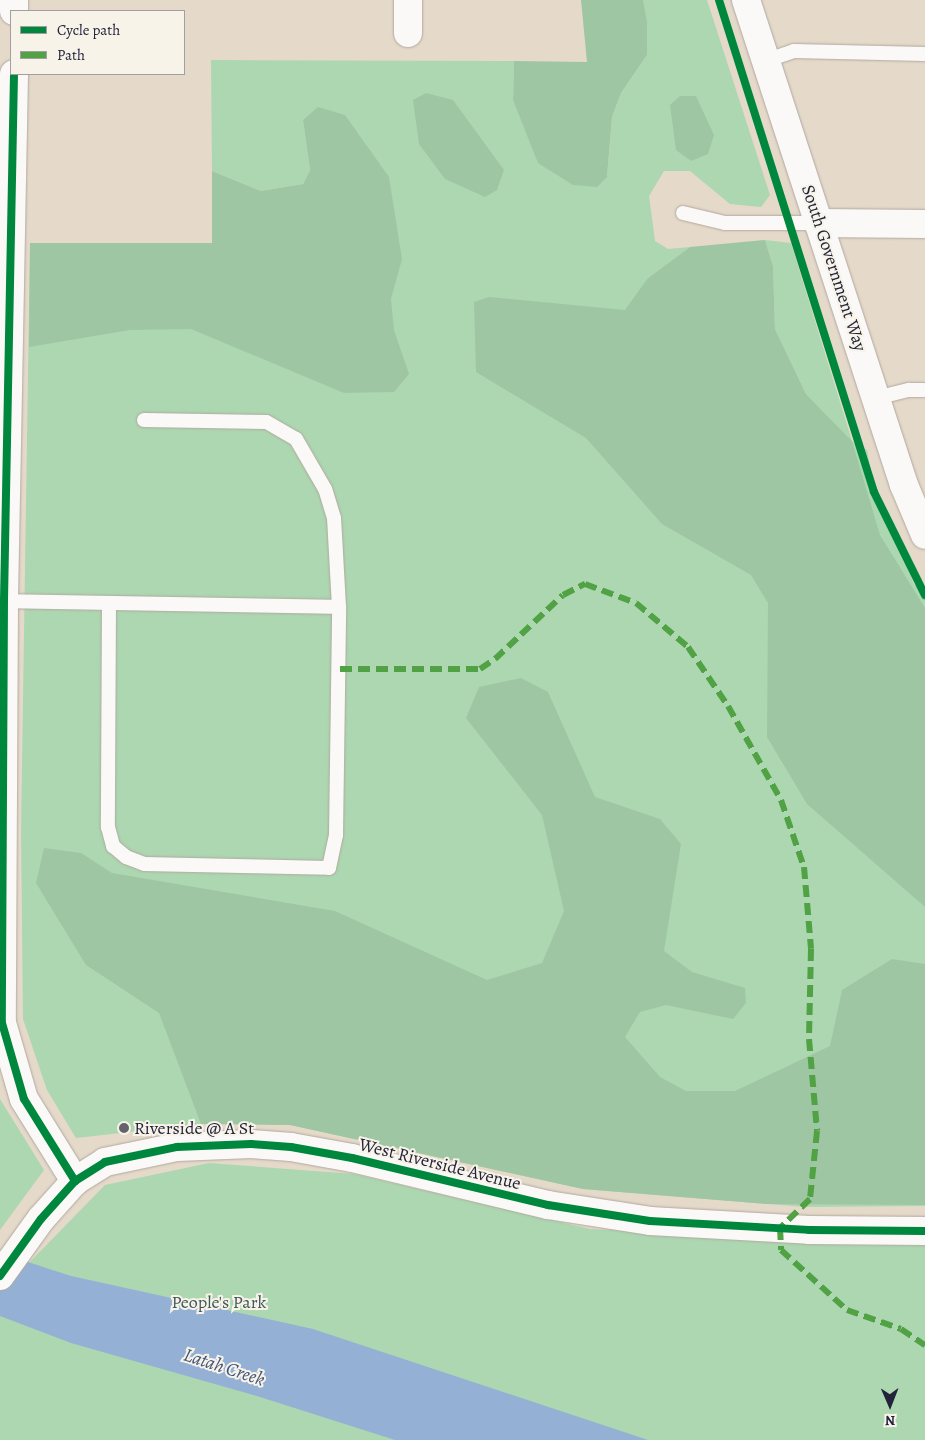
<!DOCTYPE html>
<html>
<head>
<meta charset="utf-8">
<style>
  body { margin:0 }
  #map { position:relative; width:925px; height:1440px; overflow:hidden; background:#e5d9c9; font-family:Alegreya,serif }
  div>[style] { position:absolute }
  .green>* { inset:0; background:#acd7b0 }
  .forest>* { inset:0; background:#9fc6a3 }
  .water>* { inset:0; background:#94b1d5 }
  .roads { filter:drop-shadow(0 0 1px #b0a9a1) drop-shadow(0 0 1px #b0a9a1) }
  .lane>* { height:14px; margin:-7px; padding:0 7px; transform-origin:7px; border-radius:7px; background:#fbf9f7 }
  .street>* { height:28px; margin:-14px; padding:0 14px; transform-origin:14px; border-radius:14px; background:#fbf9f7 }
  .secondary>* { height:28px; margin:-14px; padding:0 14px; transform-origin:14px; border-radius:14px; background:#fbf9f7 }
  .primary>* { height:28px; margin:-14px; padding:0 14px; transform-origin:14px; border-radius:14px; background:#fbf9f7 }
  .quiet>* { height:6px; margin-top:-3px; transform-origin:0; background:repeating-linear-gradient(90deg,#50a245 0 12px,transparent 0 18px) }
  .cycleway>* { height:8px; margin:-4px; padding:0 4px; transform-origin:4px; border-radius:4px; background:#00873e }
  .dots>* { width:14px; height:14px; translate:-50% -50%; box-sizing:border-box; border:2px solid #f7f3e8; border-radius:50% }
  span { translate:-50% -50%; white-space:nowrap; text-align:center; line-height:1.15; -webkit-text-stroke:4px #f7f3e8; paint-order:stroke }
  .street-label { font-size:18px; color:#22223b }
  .poi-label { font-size:18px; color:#22223b }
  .left { translate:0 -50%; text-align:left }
  .park-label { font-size:18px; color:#3d5858 }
  .water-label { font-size:19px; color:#42547b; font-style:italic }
  .legend { position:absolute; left:10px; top:10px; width:175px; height:65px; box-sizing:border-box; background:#f7f3e8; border:1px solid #a29fa3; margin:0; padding:6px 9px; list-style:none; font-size:15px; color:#22223b }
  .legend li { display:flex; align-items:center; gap:10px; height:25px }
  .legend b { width:25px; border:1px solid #a29fa3 }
  .north { position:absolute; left:865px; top:1380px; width:50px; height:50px; -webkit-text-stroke:4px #f7f3e8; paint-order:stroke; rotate:179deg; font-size:14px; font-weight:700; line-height:20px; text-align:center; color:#22223b }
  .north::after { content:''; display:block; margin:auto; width:18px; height:22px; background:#22223b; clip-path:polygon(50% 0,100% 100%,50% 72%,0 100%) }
</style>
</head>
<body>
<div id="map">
  <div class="green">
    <div style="clip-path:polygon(643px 0,707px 0,770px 195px,761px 207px,730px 204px,690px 171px,664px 171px,649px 196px,655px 241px,668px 249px,690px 247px,648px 278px,850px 439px,806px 394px,775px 329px,773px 266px,765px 240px,791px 243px,852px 441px,867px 450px,874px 487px,914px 584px,925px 596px,925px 1206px,805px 1207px,583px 1189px,290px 1125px,201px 1124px,76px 1138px,47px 1090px,23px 1019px,21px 830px,30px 243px,400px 243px,303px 120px,310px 170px,303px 184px,261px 191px,212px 171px,211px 60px,514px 61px,513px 101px,607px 177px,612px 117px,621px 93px,647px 55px)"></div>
    <div style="clip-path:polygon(0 1099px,44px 1170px,0 1230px)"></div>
    <div style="clip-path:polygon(209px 1163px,354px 1174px,590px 1229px,925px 1245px,925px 1440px,0 1440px,0 1301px,23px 1269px,105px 1185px)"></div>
  </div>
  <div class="forest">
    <div style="clip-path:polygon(581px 0,643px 0,647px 22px,647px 55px,621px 93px,612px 117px,607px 177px,597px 187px,573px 185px,538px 163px,513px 100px,514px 61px,587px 62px)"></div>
    <div style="clip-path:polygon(426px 93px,453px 100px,504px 170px,497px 190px,485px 197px,445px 179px,419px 144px,413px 100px)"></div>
    <div style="clip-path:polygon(680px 96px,696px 96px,714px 135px,708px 154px,691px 161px,676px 150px,670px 105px)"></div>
    <div style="clip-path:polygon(318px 107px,345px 115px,389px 177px,402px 259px,391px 299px,394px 330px,409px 374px,394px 392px,344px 393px,191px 329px,130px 330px,29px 347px,30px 243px,212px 243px,212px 171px,261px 191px,303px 184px,310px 170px,303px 120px)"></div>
    <div style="clip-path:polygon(765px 240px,773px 266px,775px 329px,806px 394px,852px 441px,880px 535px,925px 608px,925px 907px,807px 804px,767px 737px,768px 603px,751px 575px,662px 524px,586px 438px,476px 372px,474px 302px,489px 297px,625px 310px,648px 278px,690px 247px)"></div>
    <div style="clip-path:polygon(521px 678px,548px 692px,595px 797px,660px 819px,681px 844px,664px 951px,692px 972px,745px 988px,746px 1003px,733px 1019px,666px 1005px,640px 1012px,625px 1037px,660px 1077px,686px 1091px,735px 1091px,830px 1046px,842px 990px,892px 959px,925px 964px,925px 1205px,766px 1204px,583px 1189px,290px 1125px,201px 1124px,159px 1013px,86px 965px,36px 883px,44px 848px,81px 853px,112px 873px,335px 911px,487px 980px,542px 963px,564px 911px,542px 815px,466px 718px,479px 687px)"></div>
  </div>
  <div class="water">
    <div style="clip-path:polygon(0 1253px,71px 1276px,313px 1329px,648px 1440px,395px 1440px,260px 1397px,71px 1343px,0 1316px)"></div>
  </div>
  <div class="roads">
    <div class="lane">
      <div style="left:765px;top:61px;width:31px;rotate:-19deg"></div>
      <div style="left:794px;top:51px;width:131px;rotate:1.3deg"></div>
      <div style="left:683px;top:213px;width:43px;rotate:13.4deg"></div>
      <div style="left:725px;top:223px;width:93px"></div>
      <div style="left:876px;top:398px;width:34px;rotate:-14deg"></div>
      <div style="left:909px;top:390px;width:16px"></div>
      <div style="left:4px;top:601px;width:335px;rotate:1deg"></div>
      <div style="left:109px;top:604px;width:223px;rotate:90.3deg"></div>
      <div style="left:108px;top:827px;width:20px;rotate:75deg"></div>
      <div style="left:113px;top:846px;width:17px;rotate:40deg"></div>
      <div style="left:126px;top:857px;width:19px;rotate:21deg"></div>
      <div style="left:144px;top:864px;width:185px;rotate:1.2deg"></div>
      <div style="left:329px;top:868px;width:34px;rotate:-78deg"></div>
      <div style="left:336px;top:835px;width:228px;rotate:-89.2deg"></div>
      <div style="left:339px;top:607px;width:89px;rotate:-93.2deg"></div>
      <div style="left:334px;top:518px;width:30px;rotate:-107deg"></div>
      <div style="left:325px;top:489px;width:58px;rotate:-120.1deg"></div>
      <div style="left:296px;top:439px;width:34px;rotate:-150deg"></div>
      <div style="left:266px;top:422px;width:122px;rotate:-179.1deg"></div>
    </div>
    <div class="street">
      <div style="left:14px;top:0;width:11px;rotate:90deg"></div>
      <div style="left:408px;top:33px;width:33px;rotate:-90deg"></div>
      <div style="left:14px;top:74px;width:527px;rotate:91.09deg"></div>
      <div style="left:4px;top:601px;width:422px;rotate:90.3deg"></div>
      <div style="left:2px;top:1023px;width:79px;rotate:73.9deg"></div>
      <div style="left:24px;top:1099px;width:97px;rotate:58.1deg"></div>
      <div style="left:818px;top:223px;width:107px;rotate:0.5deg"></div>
    </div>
    <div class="secondary">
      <div style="left:0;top:1276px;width:70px;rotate:-54.3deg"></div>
      <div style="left:41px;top:1219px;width:51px;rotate:-48.2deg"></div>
      <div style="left:75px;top:1181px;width:36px;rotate:-32deg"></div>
      <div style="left:105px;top:1162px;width:74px;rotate:-11.8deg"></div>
      <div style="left:177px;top:1147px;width:74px;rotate:-2.3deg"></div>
      <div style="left:251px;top:1144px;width:40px;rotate:4.3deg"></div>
      <div style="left:291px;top:1147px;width:62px;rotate:10.2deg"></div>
      <div style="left:352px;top:1158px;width:202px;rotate:13.5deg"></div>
      <div style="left:548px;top:1205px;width:103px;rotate:8.9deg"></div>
      <div style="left:650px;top:1221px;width:159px;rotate:3.2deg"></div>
      <div style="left:809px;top:1230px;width:116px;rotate:0.5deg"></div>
    </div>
    <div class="primary">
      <div style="left:746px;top:0;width:510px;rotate:71.96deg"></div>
      <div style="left:904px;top:485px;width:54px;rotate:67.2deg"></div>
    </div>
  </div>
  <div class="quiet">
    <div style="left:340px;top:669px;width:140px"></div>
    <div style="left:480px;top:669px;width:18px;rotate:-34deg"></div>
    <div style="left:495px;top:659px;width:93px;rotate:-43.3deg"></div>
    <div style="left:563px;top:595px;width:25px;rotate:-27deg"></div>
    <div style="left:585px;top:584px;width:54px;rotate:20.4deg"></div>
    <div style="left:636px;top:603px;width:68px;rotate:40.2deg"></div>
    <div style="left:688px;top:647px;width:71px;rotate:55.9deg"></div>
    <div style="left:728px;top:706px;width:108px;rotate:60.6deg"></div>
    <div style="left:781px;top:800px;width:71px;rotate:71.1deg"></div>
    <div style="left:804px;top:867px;width:82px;rotate:85.1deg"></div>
    <div style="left:811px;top:949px;width:90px;rotate:91.3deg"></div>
    <div style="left:809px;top:1039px;width:92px;rotate:85deg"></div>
    <div style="left:817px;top:1131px;width:68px;rotate:95.9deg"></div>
    <div style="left:810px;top:1199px;width:42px;rotate:136deg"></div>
    <div style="left:780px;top:1228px;width:22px;rotate:87deg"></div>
    <div style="left:781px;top:1250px;width:89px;rotate:42.3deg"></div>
    <div style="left:847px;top:1310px;width:57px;rotate:19.4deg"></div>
    <div style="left:901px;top:1329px;width:29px;rotate:34deg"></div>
  </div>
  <div class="cycleway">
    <div style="left:719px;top:0;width:516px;rotate:72.51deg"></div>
    <div style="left:874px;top:492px;width:115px;rotate:63.7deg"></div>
    <div style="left:14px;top:74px;width:527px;rotate:91.09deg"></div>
    <div style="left:4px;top:601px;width:422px;rotate:90.3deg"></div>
    <div style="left:2px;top:1023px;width:79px;rotate:73.9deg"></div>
    <div style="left:24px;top:1099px;width:97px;rotate:58.1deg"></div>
    <div style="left:0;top:1276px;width:70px;rotate:-54.3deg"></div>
    <div style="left:41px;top:1219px;width:51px;rotate:-48.2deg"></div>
    <div style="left:75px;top:1181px;width:36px;rotate:-32deg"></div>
    <div style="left:105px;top:1162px;width:74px;rotate:-11.8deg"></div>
    <div style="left:177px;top:1147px;width:74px;rotate:-2.3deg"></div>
    <div style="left:251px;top:1144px;width:40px;rotate:4.3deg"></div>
    <div style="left:291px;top:1147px;width:62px;rotate:10.2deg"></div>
    <div style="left:352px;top:1158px;width:202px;rotate:13.5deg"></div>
    <div style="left:548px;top:1205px;width:103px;rotate:8.9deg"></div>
    <div style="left:650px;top:1221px;width:159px;rotate:3.2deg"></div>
    <div style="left:809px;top:1230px;width:116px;rotate:0.5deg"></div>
  </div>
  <div class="dots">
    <div style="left:124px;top:1128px;background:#66626d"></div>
  </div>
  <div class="street-label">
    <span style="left:834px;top:268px;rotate:72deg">South Government Way</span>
    <span style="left:440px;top:1164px;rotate:14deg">West Riverside Avenue</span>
  </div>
  <div class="poi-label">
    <span class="left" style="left:134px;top:1128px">Riverside @ A St</span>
  </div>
  <div class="park-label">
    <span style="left:219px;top:1302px">People's Park</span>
  </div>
  <div class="water-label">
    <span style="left:224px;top:1368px;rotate:18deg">Latah Creek</span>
  </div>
  <ul class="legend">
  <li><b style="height:6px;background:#00873e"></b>Cycle path</li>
  <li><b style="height:6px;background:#50a245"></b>Path</li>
  </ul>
  <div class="north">N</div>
</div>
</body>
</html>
